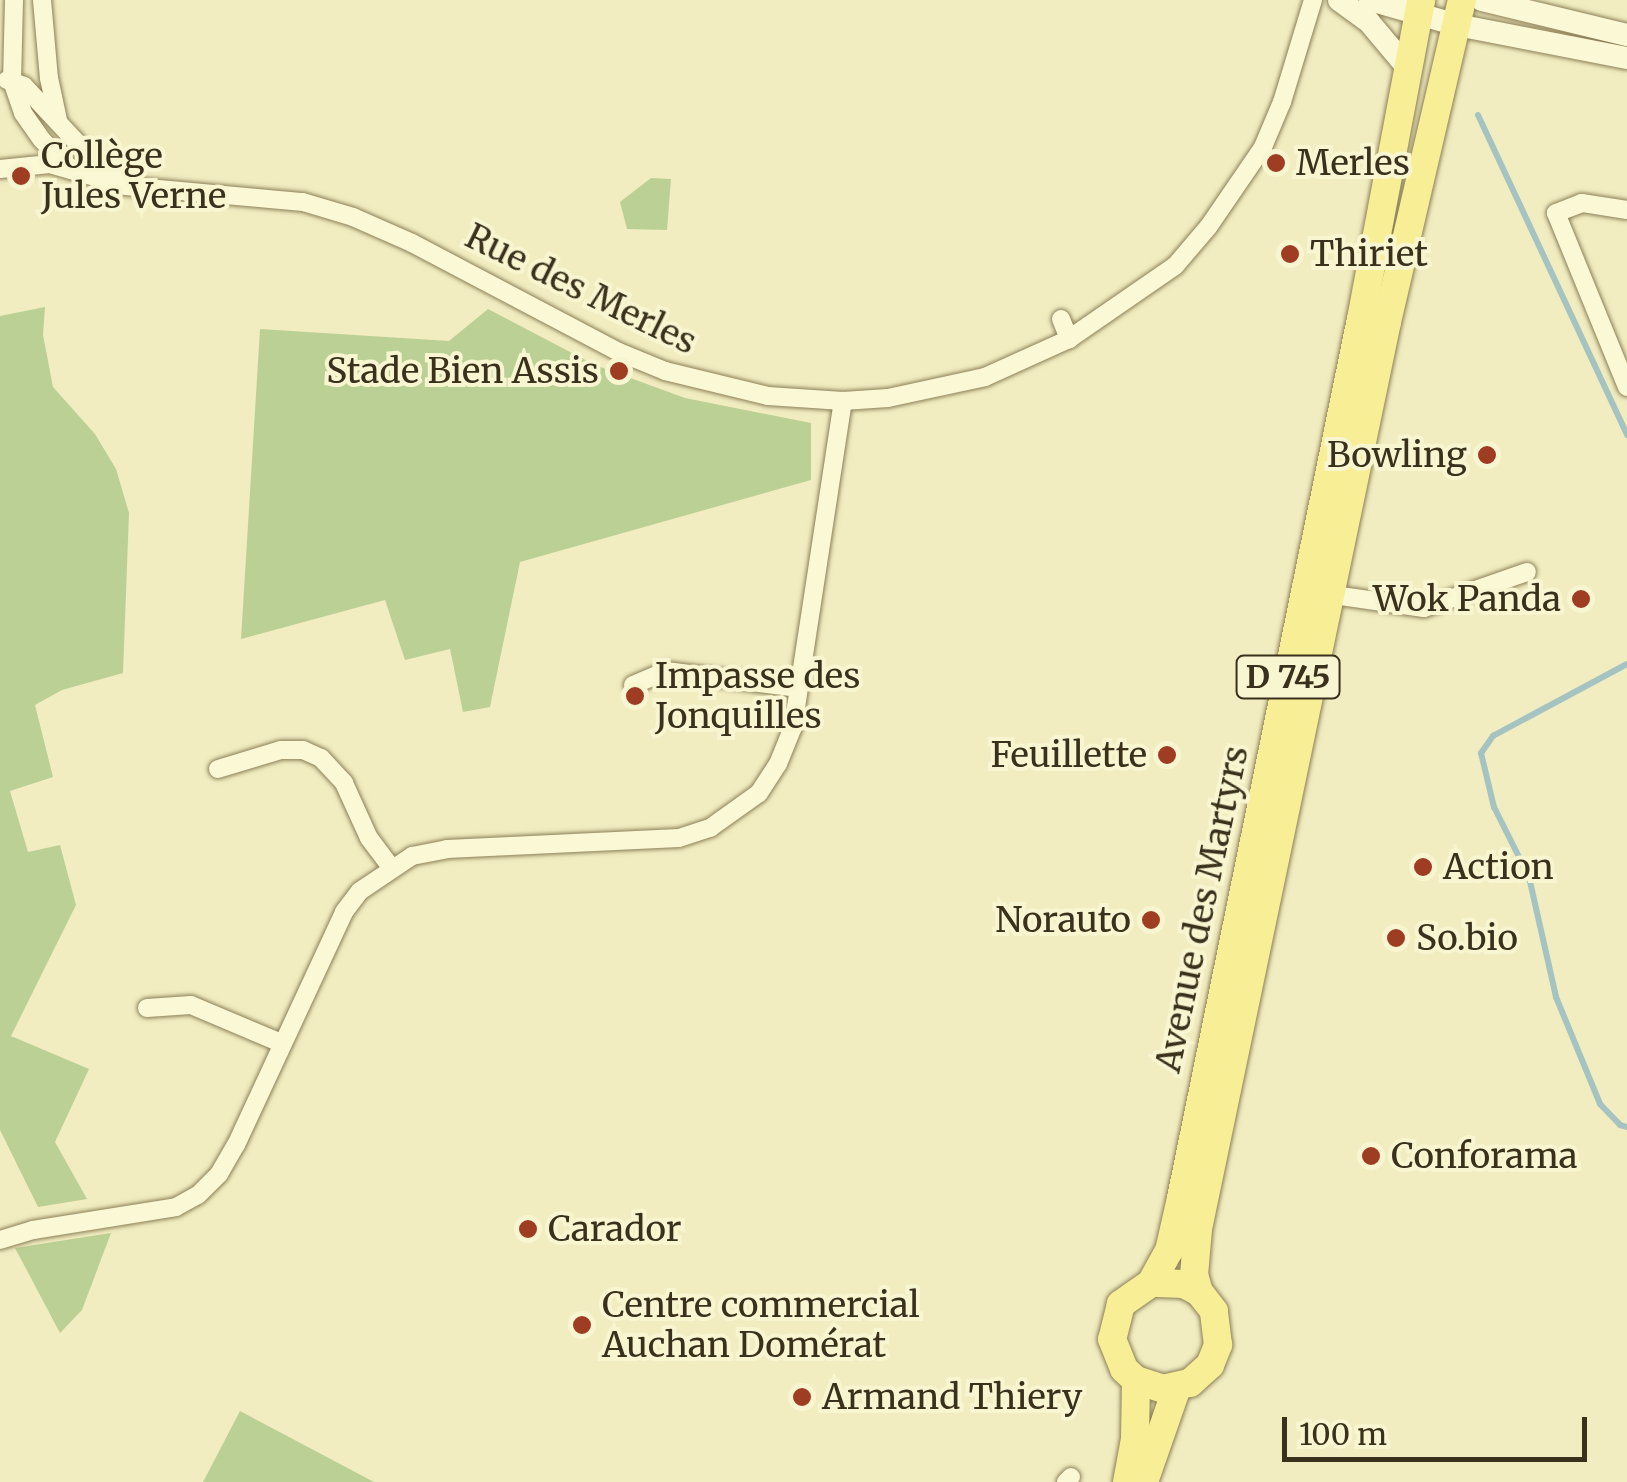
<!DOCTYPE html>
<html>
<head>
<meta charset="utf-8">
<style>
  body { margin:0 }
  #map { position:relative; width:1627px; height:1482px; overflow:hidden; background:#f1edc1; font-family:Merriweather,serif }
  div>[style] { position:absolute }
  .green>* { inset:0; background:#bbd094 }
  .stream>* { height:6px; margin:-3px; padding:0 3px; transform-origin:3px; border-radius:3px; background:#a4c3c1 }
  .roads { filter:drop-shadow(0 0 2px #8c7f57) drop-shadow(0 0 2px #8c7f57) }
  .minor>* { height:18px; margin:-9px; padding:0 9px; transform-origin:9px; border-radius:9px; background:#fbf8d5 }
  .secondary>* { height:22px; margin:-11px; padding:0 11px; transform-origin:11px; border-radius:11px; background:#fbf8d5 }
  .primary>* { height:28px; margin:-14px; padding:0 14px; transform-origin:14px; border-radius:14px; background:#f7ee96 }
  .dots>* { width:28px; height:28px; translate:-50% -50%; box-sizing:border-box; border:5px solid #f8f5d1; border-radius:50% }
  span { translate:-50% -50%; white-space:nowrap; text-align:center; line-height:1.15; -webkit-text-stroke:8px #f8f5d1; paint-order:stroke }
  .shield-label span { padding:2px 8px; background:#f8f5d1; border:2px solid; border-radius:8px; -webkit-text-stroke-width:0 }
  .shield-label { font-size:32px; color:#3a311c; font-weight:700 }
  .poi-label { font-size:35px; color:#3a311c }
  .left { translate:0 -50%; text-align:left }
  .right { translate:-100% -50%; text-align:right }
  .street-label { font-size:35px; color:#3a311c }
  .scale { position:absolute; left:1282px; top:1417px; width:305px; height:45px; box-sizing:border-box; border:5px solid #3a311c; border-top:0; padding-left:12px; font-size:30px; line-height:35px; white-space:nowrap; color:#3a311c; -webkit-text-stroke:8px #f8f5d1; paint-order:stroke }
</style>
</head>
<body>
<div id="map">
  <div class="green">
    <div style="clip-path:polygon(651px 178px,671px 179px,667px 230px,627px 229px,620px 202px)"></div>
    <div style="clip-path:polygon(45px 307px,43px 335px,53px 387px,95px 434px,116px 469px,129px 513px,123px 673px,62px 690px,35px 705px,53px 777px,10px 791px,28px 852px,60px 845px,76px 905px,11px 1036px,89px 1069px,55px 1142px,87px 1199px,38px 1207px,0 1130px,0 316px)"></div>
    <div style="clip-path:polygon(488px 309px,595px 365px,685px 398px,811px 423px,811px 480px,520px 562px,490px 707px,463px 712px,450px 649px,405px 660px,385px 600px,241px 639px,260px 329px,449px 341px)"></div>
    <div style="clip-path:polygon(111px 1233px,82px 1310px,60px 1333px,15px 1248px)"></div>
    <div style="clip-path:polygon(240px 1411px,374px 1482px,203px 1482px)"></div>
  </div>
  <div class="stream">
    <div style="left:1478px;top:115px;width:353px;rotate:65deg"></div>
    <div style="left:1627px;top:664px;width:152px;rotate:151.8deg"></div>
    <div style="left:1493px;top:736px;width:21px;rotate:125deg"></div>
    <div style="left:1481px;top:753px;width:56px;rotate:76.5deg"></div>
    <div style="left:1494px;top:807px;width:78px;rotate:63.4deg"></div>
    <div style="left:1529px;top:877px;width:123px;rotate:77.3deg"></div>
    <div style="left:1556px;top:997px;width:116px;rotate:67.6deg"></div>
    <div style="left:1600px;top:1104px;width:29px;rotate:46deg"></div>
    <div style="left:1620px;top:1125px;width:7px;rotate:16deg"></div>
  </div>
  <div class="roads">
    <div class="minor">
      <div style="left:14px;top:0;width:81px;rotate:91.4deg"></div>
      <div style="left:12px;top:81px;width:34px;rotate:71deg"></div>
      <div style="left:23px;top:113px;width:33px;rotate:55deg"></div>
      <div style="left:42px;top:140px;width:40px;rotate:45deg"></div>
      <div style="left:42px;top:0;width:78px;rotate:84.9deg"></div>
      <div style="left:49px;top:78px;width:43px;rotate:77.9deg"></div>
      <div style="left:7px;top:80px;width:18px;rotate:19deg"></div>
      <div style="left:24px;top:86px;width:105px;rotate:46.9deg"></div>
      <div style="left:96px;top:163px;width:35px;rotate:29deg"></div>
      <div style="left:0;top:169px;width:50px;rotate:-5.7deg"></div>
      <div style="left:50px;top:164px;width:79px;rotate:16.1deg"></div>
      <div style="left:126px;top:186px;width:178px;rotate:5.2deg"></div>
      <div style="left:303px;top:202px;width:52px;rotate:16.7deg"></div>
      <div style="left:353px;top:217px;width:64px;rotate:23.8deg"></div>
      <div style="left:412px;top:243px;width:234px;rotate:27.8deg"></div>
      <div style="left:619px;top:352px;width:50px;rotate:22.4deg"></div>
      <div style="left:665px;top:371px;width:106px;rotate:13.6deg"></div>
      <div style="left:768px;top:396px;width:75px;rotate:3.8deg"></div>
      <div style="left:843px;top:401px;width:45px;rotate:-3.8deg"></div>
      <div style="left:888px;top:398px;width:99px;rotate:-12.2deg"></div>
      <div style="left:985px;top:377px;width:92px;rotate:-24.3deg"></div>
      <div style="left:1069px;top:339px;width:129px;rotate:-34.6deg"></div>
      <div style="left:1175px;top:266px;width:52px;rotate:-49.6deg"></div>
      <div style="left:1209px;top:226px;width:96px;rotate:-55.6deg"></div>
      <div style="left:1263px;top:147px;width:49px;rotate:-67.1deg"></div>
      <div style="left:1282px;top:102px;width:107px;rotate:-73.1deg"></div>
      <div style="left:1627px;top:210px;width:46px;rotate:-171.2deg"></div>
      <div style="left:1582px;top:203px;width:28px;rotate:159deg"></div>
      <div style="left:1556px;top:213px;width:188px;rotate:67.8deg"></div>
      <div style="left:1061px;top:319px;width:22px;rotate:68deg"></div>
      <div style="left:1320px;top:593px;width:105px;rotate:8.2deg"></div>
      <div style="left:1424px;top:608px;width:109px;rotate:-19.3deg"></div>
      <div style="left:633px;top:685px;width:36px;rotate:-23deg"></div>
      <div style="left:666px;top:671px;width:134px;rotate:7.3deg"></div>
      <div style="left:218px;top:769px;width:66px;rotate:-16.8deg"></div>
      <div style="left:281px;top:750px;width:22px"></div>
      <div style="left:303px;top:750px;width:20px;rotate:24deg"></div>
      <div style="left:321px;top:758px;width:34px;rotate:47deg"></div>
      <div style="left:344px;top:783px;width:60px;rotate:65.6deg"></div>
      <div style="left:369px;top:838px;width:38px;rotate:53deg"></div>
      <div style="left:147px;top:1008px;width:44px;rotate:-3.9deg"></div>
      <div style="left:191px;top:1005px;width:98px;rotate:22.9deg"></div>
      <div style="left:0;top:1240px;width:34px;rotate:-17deg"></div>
      <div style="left:33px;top:1230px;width:145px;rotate:-9.1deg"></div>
      <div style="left:176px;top:1207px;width:25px;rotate:-29deg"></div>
      <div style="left:198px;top:1195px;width:30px;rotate:-45deg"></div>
      <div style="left:219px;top:1174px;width:34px;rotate:-60deg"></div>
      <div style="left:236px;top:1145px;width:257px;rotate:-65.1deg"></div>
      <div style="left:344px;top:912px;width:26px;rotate:-53deg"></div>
      <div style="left:360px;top:891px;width:63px;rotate:-33.9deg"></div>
      <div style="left:412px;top:856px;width:36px;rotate:-11deg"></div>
      <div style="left:447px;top:849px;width:232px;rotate:-2.7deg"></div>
      <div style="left:679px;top:838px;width:33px;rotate:-18deg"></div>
      <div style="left:710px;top:828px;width:60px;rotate:-35.5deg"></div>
      <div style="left:759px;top:793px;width:35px;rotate:-57deg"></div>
      <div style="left:778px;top:764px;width:40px;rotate:-68deg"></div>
      <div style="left:793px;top:727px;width:330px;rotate:-81.3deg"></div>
      <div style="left:1066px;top:1482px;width:7px;rotate:-45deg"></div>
    </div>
    <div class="secondary">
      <div style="left:1339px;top:0;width:37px;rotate:36deg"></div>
      <div style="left:1369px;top:22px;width:57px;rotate:49.9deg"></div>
      <div style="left:1370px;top:0;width:91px;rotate:16deg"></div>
      <div style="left:1457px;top:25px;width:173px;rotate:11deg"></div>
      <div style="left:1482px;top:0;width:149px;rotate:13.6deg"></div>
    </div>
    <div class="primary">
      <div style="left:1151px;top:1283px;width:37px;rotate:-61deg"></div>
      <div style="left:1169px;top:1251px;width:54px;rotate:-77.2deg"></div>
      <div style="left:1181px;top:1198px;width:897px;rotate:-78.43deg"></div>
      <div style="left:1361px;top:319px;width:325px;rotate:-79.3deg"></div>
      <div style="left:1199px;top:1292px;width:17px;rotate:-152deg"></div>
      <div style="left:1184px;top:1284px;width:33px;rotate:-178deg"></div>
      <div style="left:1151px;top:1283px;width:37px;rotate:145deg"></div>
      <div style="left:1121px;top:1304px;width:36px;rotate:104deg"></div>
      <div style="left:1112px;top:1339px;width:32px;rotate:68deg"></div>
      <div style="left:1124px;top:1369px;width:16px;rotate:43deg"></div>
      <div style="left:1136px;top:1380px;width:28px;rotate:18deg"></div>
      <div style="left:1163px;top:1389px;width:28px;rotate:-13deg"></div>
      <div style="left:1190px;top:1383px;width:27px;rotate:-42deg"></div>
      <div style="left:1210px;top:1365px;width:22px;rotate:-68deg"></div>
      <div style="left:1218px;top:1345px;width:34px;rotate:-97deg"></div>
      <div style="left:1214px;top:1311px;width:24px;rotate:-128deg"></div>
      <div style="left:1199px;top:1292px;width:18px;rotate:-106deg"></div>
      <div style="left:1194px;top:1275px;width:46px;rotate:-85deg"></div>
      <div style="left:1198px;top:1229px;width:926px;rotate:-78.23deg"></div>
      <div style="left:1387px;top:322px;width:331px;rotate:-76.9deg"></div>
      <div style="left:1127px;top:1482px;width:44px;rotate:-79.5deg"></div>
      <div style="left:1135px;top:1439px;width:59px;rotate:-89deg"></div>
      <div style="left:1144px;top:1482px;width:101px;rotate:-70.8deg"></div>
    </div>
  </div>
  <div class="dots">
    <div style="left:1276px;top:163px;background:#9f3d23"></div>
    <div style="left:21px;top:176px;background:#9f3d23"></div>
    <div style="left:1290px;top:254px;background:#9f3d23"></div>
    <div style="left:619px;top:371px;background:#9f3d23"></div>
    <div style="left:1487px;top:455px;background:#9f3d23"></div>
    <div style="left:1581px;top:599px;background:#9f3d23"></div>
    <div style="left:635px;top:696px;background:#9f3d23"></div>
    <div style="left:1167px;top:755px;background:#9f3d23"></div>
    <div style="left:1423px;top:867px;background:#9f3d23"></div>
    <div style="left:1151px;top:920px;background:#9f3d23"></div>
    <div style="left:1396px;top:938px;background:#9f3d23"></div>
    <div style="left:1371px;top:1156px;background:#9f3d23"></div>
    <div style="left:528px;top:1229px;background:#9f3d23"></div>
    <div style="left:582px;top:1325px;background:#9f3d23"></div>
    <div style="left:802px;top:1397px;background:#9f3d23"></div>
  </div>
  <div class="shield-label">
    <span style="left:1288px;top:677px">D 745</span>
  </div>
  <div class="poi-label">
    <span class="left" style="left:41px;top:176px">Collège<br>Jules Verne</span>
    <span class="left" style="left:1296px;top:163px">Merles</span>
    <span class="left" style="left:1310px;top:254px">Thiriet</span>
    <span class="right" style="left:599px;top:371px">Stade Bien Assis</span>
    <span class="right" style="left:1467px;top:455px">Bowling</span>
    <span class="right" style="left:1561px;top:599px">Wok Panda</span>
    <span class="left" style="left:655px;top:696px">Impasse des<br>Jonquilles</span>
    <span class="right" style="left:1147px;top:755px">Feuillette</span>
    <span class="left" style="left:1443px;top:867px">Action</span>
    <span class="right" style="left:1131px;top:920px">Norauto</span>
    <span class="left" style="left:1416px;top:938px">So.bio</span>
    <span class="left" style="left:1391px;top:1156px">Conforama</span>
    <span class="left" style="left:548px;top:1229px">Carador</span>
    <span class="left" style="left:602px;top:1325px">Centre commercial<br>Auchan Domérat</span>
    <span class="left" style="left:822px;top:1397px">Armand Thiery</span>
  </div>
  <div class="street-label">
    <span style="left:581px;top:289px;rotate:26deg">Rue des Merles</span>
    <span style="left:1202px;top:909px;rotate:-78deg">Avenue des Martyrs</span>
  </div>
  <div class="scale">100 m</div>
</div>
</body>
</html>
